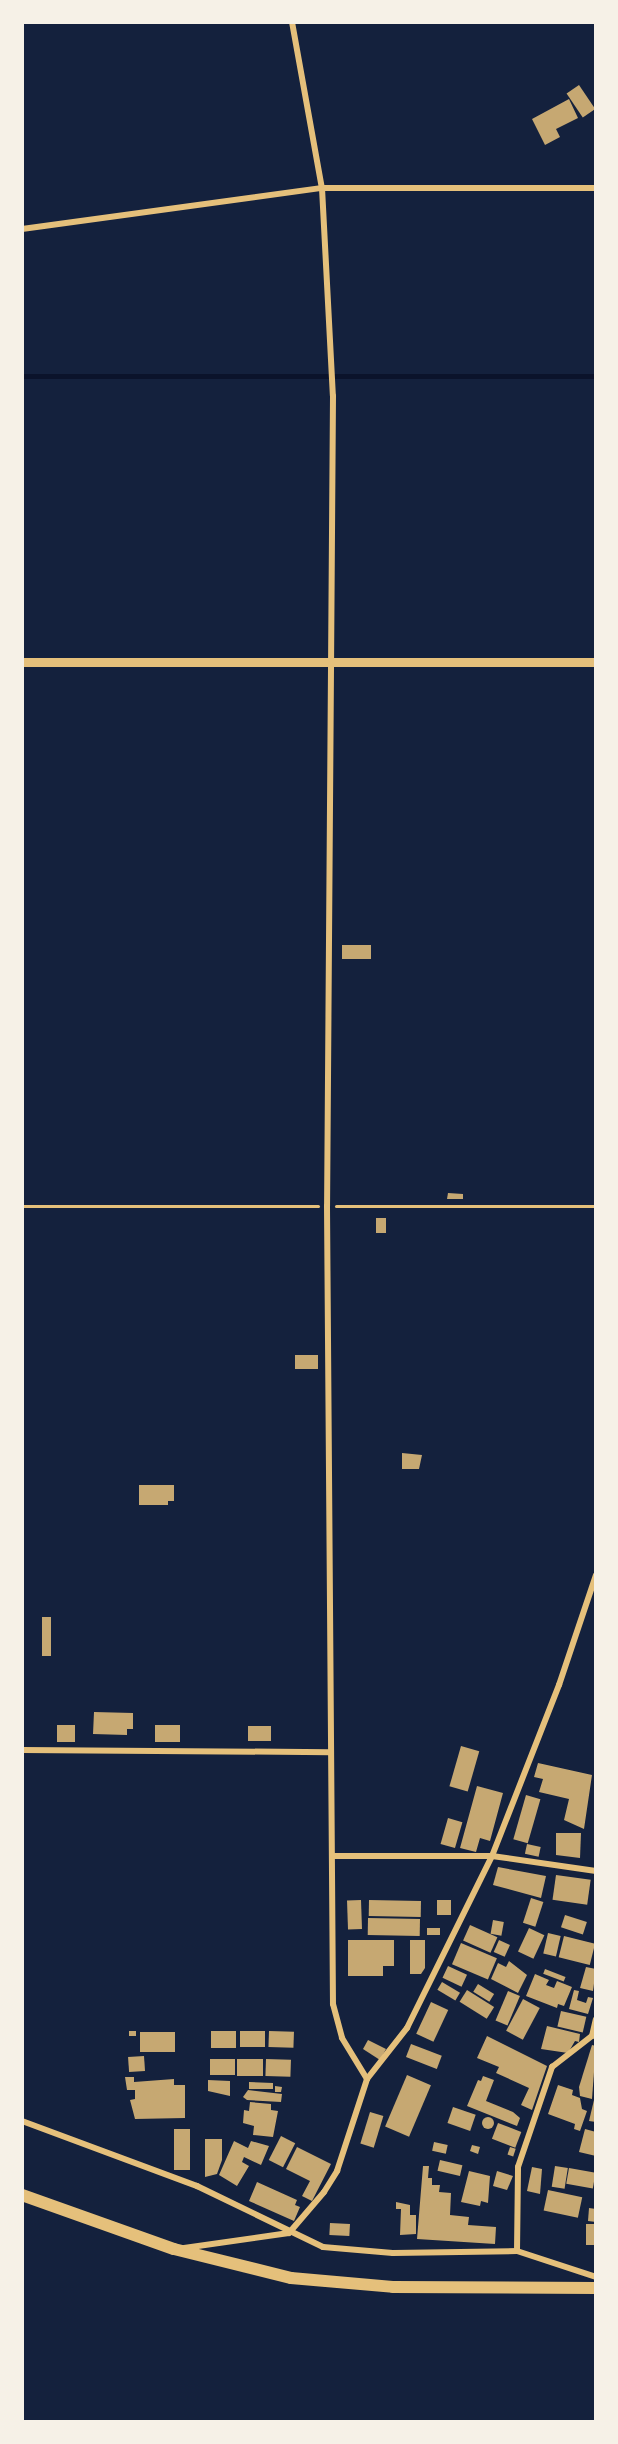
<!DOCTYPE html>
<html>
<head>
<meta charset="utf-8">
<style>
  body { margin:0 }
  #map { position:relative; width:618px; height:2444px; overflow:hidden; background:#14213d; font-family:Arial,sans-serif }
  div>[style] { position:absolute }
  .stream>* { height:5px; margin:-2.5px; padding:0 2.5px; transform-origin:2.5px; border-radius:2.5px; background:#0b132b }
  .building>* { inset:0; background:#c6a872; transform-origin:0 0 }
  .round { border-radius:50% }
  .path>* { height:3px; margin:-1.5px; padding:0 1.5px; transform-origin:1.5px; border-radius:1.5px; background:#e5c07b }
  .minor>* { height:6px; margin:-3px; padding:0 3px; transform-origin:3px; border-radius:3px; background:#e5c07b }
  .tertiary>* { height:9px; margin:-4.5px; padding:0 4.5px; transform-origin:4.5px; border-radius:4.5px; background:#e5c07b }
  .primary>* { height:12px; margin:-6px; padding:0 6px; transform-origin:6px; border-radius:6px; background:#e5c07b }
  span { translate:-50% -50%; white-space:nowrap; text-align:center; line-height:1.15; -webkit-text-stroke:6px #f6f1e7; paint-order:stroke }
  .frame { position:absolute; inset:0; border:24px solid #f6f1e7; pointer-events:none }
</style>
</head>
<body>
<div id="map">
  <div class="stream">
    <div style="left:22px;top:376px;width:574px"></div>
  </div>
  <div class="building">
    <div style="left:579px;top:85px;width:29px;height:15px;rotate:56deg"></div>
    <div style="clip-path:polygon(569px 99px,578px 118px,556px 129px,560px 137px,545px 145px,532px 119px)"></div>
    <div style="left:371px;top:945px;width:14px;height:29px;rotate:90deg"></div>
    <div style="clip-path:polygon(448px 1193px,463px 1194px,463px 1199px,447px 1199px)"></div>
    <div style="left:386px;top:1218px;width:15px;height:10px;rotate:90deg"></div>
    <div style="left:295px;top:1355px;width:23px;height:14px"></div>
    <div style="clip-path:polygon(402px 1453px,422px 1455px,419px 1469px,402px 1469px)"></div>
    <div style="clip-path:polygon(139px 1485px,174px 1485px,174px 1501px,168px 1501px,168px 1505px,139px 1505px)"></div>
    <div style="left:42px;top:1617px;width:9px;height:39px"></div>
    <div style="clip-path:polygon(94px 1712px,133px 1713px,133px 1729px,127px 1729px,127px 1735px,93px 1734px)"></div>
    <div style="left:57px;top:1725px;width:18px;height:17px"></div>
    <div style="left:180px;top:1725px;width:17px;height:25px;rotate:90deg"></div>
    <div style="left:248px;top:1726px;width:23px;height:15px"></div>
    <div style="left:461px;top:1746px;width:19px;height:42px;rotate:16deg"></div>
    <div style="clip-path:polygon(538px 1763px,592px 1775px,584px 1829px,564px 1820px,569px 1799px,539px 1792px,543px 1779px,534px 1777px)"></div>
    <div style="clip-path:polygon(477px 1786px,503px 1793px,490px 1841px,480px 1838px,476px 1852px,460px 1848px)"></div>
    <div style="left:526px;top:1795px;width:15px;height:46px;rotate:16deg"></div>
    <div style="left:448px;top:1818px;width:15px;height:27px;rotate:16deg"></div>
    <div style="clip-path:polygon(556px 1833px,581px 1833px,580px 1858px,556px 1855px)"></div>
    <div style="left:527px;top:1844px;width:14px;height:10px;rotate:12deg"></div>
    <div style="clip-path:polygon(498px 1867px,546px 1876px,541px 1898px,493px 1885px)"></div>
    <div style="left:556px;top:1875px;width:35px;height:25px;rotate:8deg"></div>
    <div style="left:531px;top:1898px;width:13px;height:26px;rotate:18deg"></div>
    <div style="left:361px;top:1900px;width:29px;height:14px;rotate:88deg"></div>
    <div style="left:369px;top:1900px;width:52px;height:16px;rotate:1deg"></div>
    <div style="left:437px;top:1900px;width:14px;height:15px"></div>
    <div style="left:565px;top:1915px;width:23px;height:13px;rotate:18deg"></div>
    <div style="left:368px;top:1918px;width:52px;height:17px;rotate:1deg"></div>
    <div style="left:493px;top:1920px;width:11px;height:14px;rotate:10deg"></div>
    <div style="left:470px;top:1925px;width:30px;height:17px;rotate:24deg"></div>
    <div style="left:427px;top:1928px;width:13px;height:7px"></div>
    <div style="left:529px;top:1928px;width:17px;height:26px;rotate:25deg"></div>
    <div style="left:548px;top:1933px;width:13px;height:21px;rotate:13deg"></div>
    <div style="left:564px;top:1936px;width:32px;height:22px;rotate:14deg"></div>
    <div style="clip-path:polygon(348px 1940px,394px 1940px,394px 1966px,383px 1966px,383px 1976px,348px 1976px)"></div>
    <div style="clip-path:polygon(410px 1940px,425px 1940px,425px 1968px,421px 1974px,410px 1974px)"></div>
    <div style="left:499px;top:1940px;width:12px;height:13px;rotate:24deg"></div>
    <div style="left:461px;top:1943px;width:39px;height:23px;rotate:23deg"></div>
    <div style="clip-path:polygon(509px 1961px,527px 1975px,518px 1993px,491px 1979px,498px 1963px,506px 1967px)"></div>
    <div style="left:448px;top:1966px;width:21px;height:13px;rotate:25deg"></div>
    <div style="clip-path:polygon(586px 1967px,596px 1969px,593px 1991px,580px 1988px)"></div>
    <div style="left:545px;top:1969px;width:22px;height:5px;rotate:21deg"></div>
    <div style="clip-path:polygon(535px 1974px,549px 1980px,546px 1985px,554px 1988px,557px 1981px,572px 1987px,564px 2006px,558px 2004px,557px 2008px,526px 1996px)"></div>
    <div style="left:442px;top:1982px;width:21px;height:9px;rotate:31deg"></div>
    <div style="left:478px;top:1984px;width:19px;height:9px;rotate:32deg"></div>
    <div style="left:467px;top:1990px;width:32px;height:14px;rotate:32deg"></div>
    <div style="clip-path:polygon(574px 1990px,579px 1991px,577px 2000px,586px 2003px,588px 1997px,593px 1998px,588px 2014px,569px 2009px)"></div>
    <div style="left:508px;top:1991px;width:13px;height:32px;rotate:23deg"></div>
    <div style="left:523px;top:1999px;width:19px;height:36px;rotate:28deg"></div>
    <div style="left:431px;top:2002px;width:19px;height:35px;rotate:25deg"></div>
    <div style="left:561px;top:2011px;width:26px;height:16px;rotate:13deg"></div>
    <div style="clip-path:polygon(547px 2026px,580px 2034px,579px 2042px,575px 2041px,568px 2053px,541px 2049px)"></div>
    <div style="left:129px;top:2031px;width:7px;height:5px"></div>
    <div style="left:211px;top:2031px;width:25px;height:17px"></div>
    <div style="left:240px;top:2031px;width:25px;height:16px"></div>
    <div style="left:269px;top:2031px;width:25px;height:16px;rotate:2deg"></div>
    <div style="left:140px;top:2032px;width:35px;height:20px"></div>
    <div style="clip-path:polygon(487px 2036px,547px 2066px,532px 2110px,521px 2105px,529px 2088px,496px 2073px,499px 2067px,477px 2058px)"></div>
    <div style="clip-path:polygon(368px 2040px,386px 2049px,380px 2060px,363px 2049px)"></div>
    <div style="left:411px;top:2044px;width:33px;height:14px;rotate:21deg"></div>
    <div style="clip-path:polygon(592px 2045px,596px 2046px,592px 2099px,580px 2096px,579px 2087px)"></div>
    <div style="left:144px;top:2056px;width:15px;height:16px;rotate:86deg"></div>
    <div style="left:210px;top:2059px;width:25px;height:16px"></div>
    <div style="left:237px;top:2059px;width:26px;height:17px"></div>
    <div style="left:266px;top:2059px;width:25px;height:17px;rotate:2deg"></div>
    <div style="left:407px;top:2075px;width:26px;height:56px;rotate:23deg"></div>
    <div style="clip-path:polygon(483px 2076px,494px 2080px,486px 2101px,513px 2112px,520px 2118px,517px 2126px,467px 2106px,478px 2080px,481px 2081px)"></div>
    <div style="clip-path:polygon(125px 2077px,134px 2077px,134px 2082px,174px 2079px,174px 2085px,185px 2085px,185px 2118px,135px 2119px,130px 2100px,135px 2099px,135px 2090px,127px 2090px)"></div>
    <div style="clip-path:polygon(208px 2080px,230px 2081px,230px 2096px,208px 2091px)"></div>
    <div style="clip-path:polygon(249px 2082px,273px 2083px,273px 2089px,249px 2089px)"></div>
    <div style="clip-path:polygon(558px 2085px,573px 2090px,572px 2095px,580px 2098px,582px 2109px,587px 2111px,580px 2131px,574px 2129px,575px 2124px,548px 2114px)"></div>
    <div style="clip-path:polygon(275px 2086px,282px 2087px,281px 2092px,275px 2092px)"></div>
    <div style="clip-path:polygon(248px 2090px,282px 2094px,281px 2102px,247px 2100px,243px 2097px)"></div>
    <div style="clip-path:polygon(594px 2100px,596px 2101px,596px 2122px,589px 2121px)"></div>
    <div style="clip-path:polygon(250px 2102px,271px 2104px,271px 2110px,278px 2111px,273px 2137px,253px 2135px,254px 2126px,243px 2123px,244px 2110px,249px 2111px)"></div>
    <div style="left:453px;top:2107px;width:24px;height:17px;rotate:19deg"></div>
    <div style="left:370px;top:2112px;width:14px;height:33px;rotate:17deg"></div>
    <div class="round" style="left:482px;top:2117px;width:12px;height:12px"></div>
    <div style="left:498px;top:2123px;width:25px;height:17px;rotate:21deg"></div>
    <div style="left:174px;top:2129px;width:16px;height:41px"></div>
    <div style="clip-path:polygon(585px 2129px,596px 2132px,596px 2156px,579px 2152px)"></div>
    <div style="left:281px;top:2136px;width:16px;height:27px;rotate:27deg"></div>
    <div style="clip-path:polygon(205px 2139px,222px 2139px,222px 2160px,217px 2174px,205px 2177px)"></div>
    <div style="clip-path:polygon(234px 2141px,248px 2148px,251px 2141px,269px 2146px,261px 2165px,244px 2157px,242px 2162px,249px 2166px,237px 2186px,219px 2175px)"></div>
    <div style="left:434px;top:2142px;width:14px;height:9px;rotate:12deg"></div>
    <div style="clip-path:polygon(472px 2145px,480px 2147px,478px 2154px,470px 2151px)"></div>
    <div style="clip-path:polygon(297px 2147px,331px 2164px,312px 2201px,302px 2196px,310px 2181px,286px 2169px)"></div>
    <div style="left:510px;top:2147px;width:6px;height:8px;rotate:18deg"></div>
    <div style="left:440px;top:2160px;width:23px;height:11px;rotate:13deg"></div>
    <div style="clip-path:polygon(423px 2166px,429px 2166px,428px 2178px,432px 2178px,432px 2185px,440px 2185px,439px 2192px,451px 2193px,450px 2215px,469px 2217px,468px 2225px,496px 2227px,495px 2244px,417px 2239px)"></div>
    <div style="left:555px;top:2166px;width:13px;height:21px;rotate:9deg"></div>
    <div style="clip-path:polygon(532px 2167px,542px 2169px,540px 2194px,527px 2191px)"></div>
    <div style="left:569px;top:2168px;width:27px;height:16px;rotate:10deg"></div>
    <div style="clip-path:polygon(469px 2171px,490px 2176px,488px 2203px,481px 2201px,480px 2206px,461px 2202px)"></div>
    <div style="clip-path:polygon(497px 2171px,513px 2176px,507px 2190px,493px 2186px)"></div>
    <div style="clip-path:polygon(257px 2182px,297px 2200px,295px 2205px,300px 2207px,294px 2221px,249px 2201px)"></div>
    <div style="left:548px;top:2190px;width:35px;height:21px;rotate:12deg"></div>
    <div style="clip-path:polygon(396px 2202px,410px 2205px,410px 2215px,416px 2215px,416px 2234px,400px 2235px,401px 2209px,396px 2209px)"></div>
    <div style="clip-path:polygon(589px 2208px,596px 2209px,596px 2222px,588px 2221px)"></div>
    <div style="left:330px;top:2223px;width:20px;height:12px;rotate:3deg"></div>
    <div style="left:586px;top:2224px;width:10px;height:21px"></div>
  </div>
  <div class="path">
    <div style="left:22px;top:1206px;width:296px"></div>
    <div style="left:336px;top:1206px;width:260px"></div>
  </div>
  <div class="minor">
    <div style="left:292px;top:22px;width:169px;rotate:79.8deg"></div>
    <div style="left:322px;top:188px;width:208px;rotate:87deg"></div>
    <div style="left:333px;top:396px;width:810px;rotate:90.42deg"></div>
    <div style="left:327px;top:1206px;width:798px;rotate:89.57deg"></div>
    <div style="left:333px;top:2004px;width:35px;rotate:75deg"></div>
    <div style="left:342px;top:2038px;width:48px;rotate:58.6deg"></div>
    <div style="left:22px;top:229px;width:303px;rotate:-7.8deg"></div>
    <div style="left:322px;top:188px;width:274px"></div>
    <div style="left:22px;top:1750px;width:308px;rotate:0.4deg"></div>
    <div style="left:333px;top:1856px;width:159px"></div>
    <div style="left:492px;top:1856px;width:105px;rotate:8.2deg"></div>
    <div style="left:22px;top:2121px;width:187px;rotate:20.4deg"></div>
    <div style="left:197px;top:2186px;width:140px;rotate:25.8deg"></div>
    <div style="left:323px;top:2247px;width:70px;rotate:4.9deg"></div>
    <div style="left:393px;top:2253px;width:124px;rotate:-0.9deg"></div>
    <div style="left:517px;top:2251px;width:83px;rotate:18.2deg"></div>
    <div style="left:184px;top:2248px;width:106px;rotate:-8.1deg"></div>
    <div style="left:289px;top:2233px;width:54px;rotate:-49.5deg"></div>
    <div style="left:324px;top:2192px;width:25px;rotate:-58deg"></div>
    <div style="left:337px;top:2171px;width:97px;rotate:-71.9deg"></div>
    <div style="left:367px;top:2079px;width:65px;rotate:-51.9deg"></div>
    <div style="left:407px;top:2028px;width:192px;rotate:-63.7deg"></div>
    <div style="left:492px;top:1856px;width:184px;rotate:-68.6deg"></div>
    <div style="left:559px;top:1685px;width:116px;rotate:-71.4deg"></div>
    <div style="left:517px;top:2251px;width:84px;rotate:-89.3deg"></div>
    <div style="left:518px;top:2167px;width:106px;rotate:-71.2deg"></div>
    <div style="left:552px;top:2067px;width:51px;rotate:-37.8deg"></div>
    <div style="left:592px;top:2036px;width:17px;rotate:-77deg"></div>
  </div>
  <div class="tertiary">
    <div style="left:22px;top:662px;width:574px"></div>
  </div>
  <div class="primary">
    <div style="left:22px;top:2195px;width:161px;rotate:19.6deg"></div>
    <div style="left:174px;top:2249px;width:121px;rotate:13.9deg"></div>
    <div style="left:291px;top:2278px;width:102px;rotate:5deg"></div>
    <div style="left:393px;top:2287px;width:203px;rotate:0.3deg"></div>
  </div>
  <div class="frame"></div>
</div>
</body>
</html>
